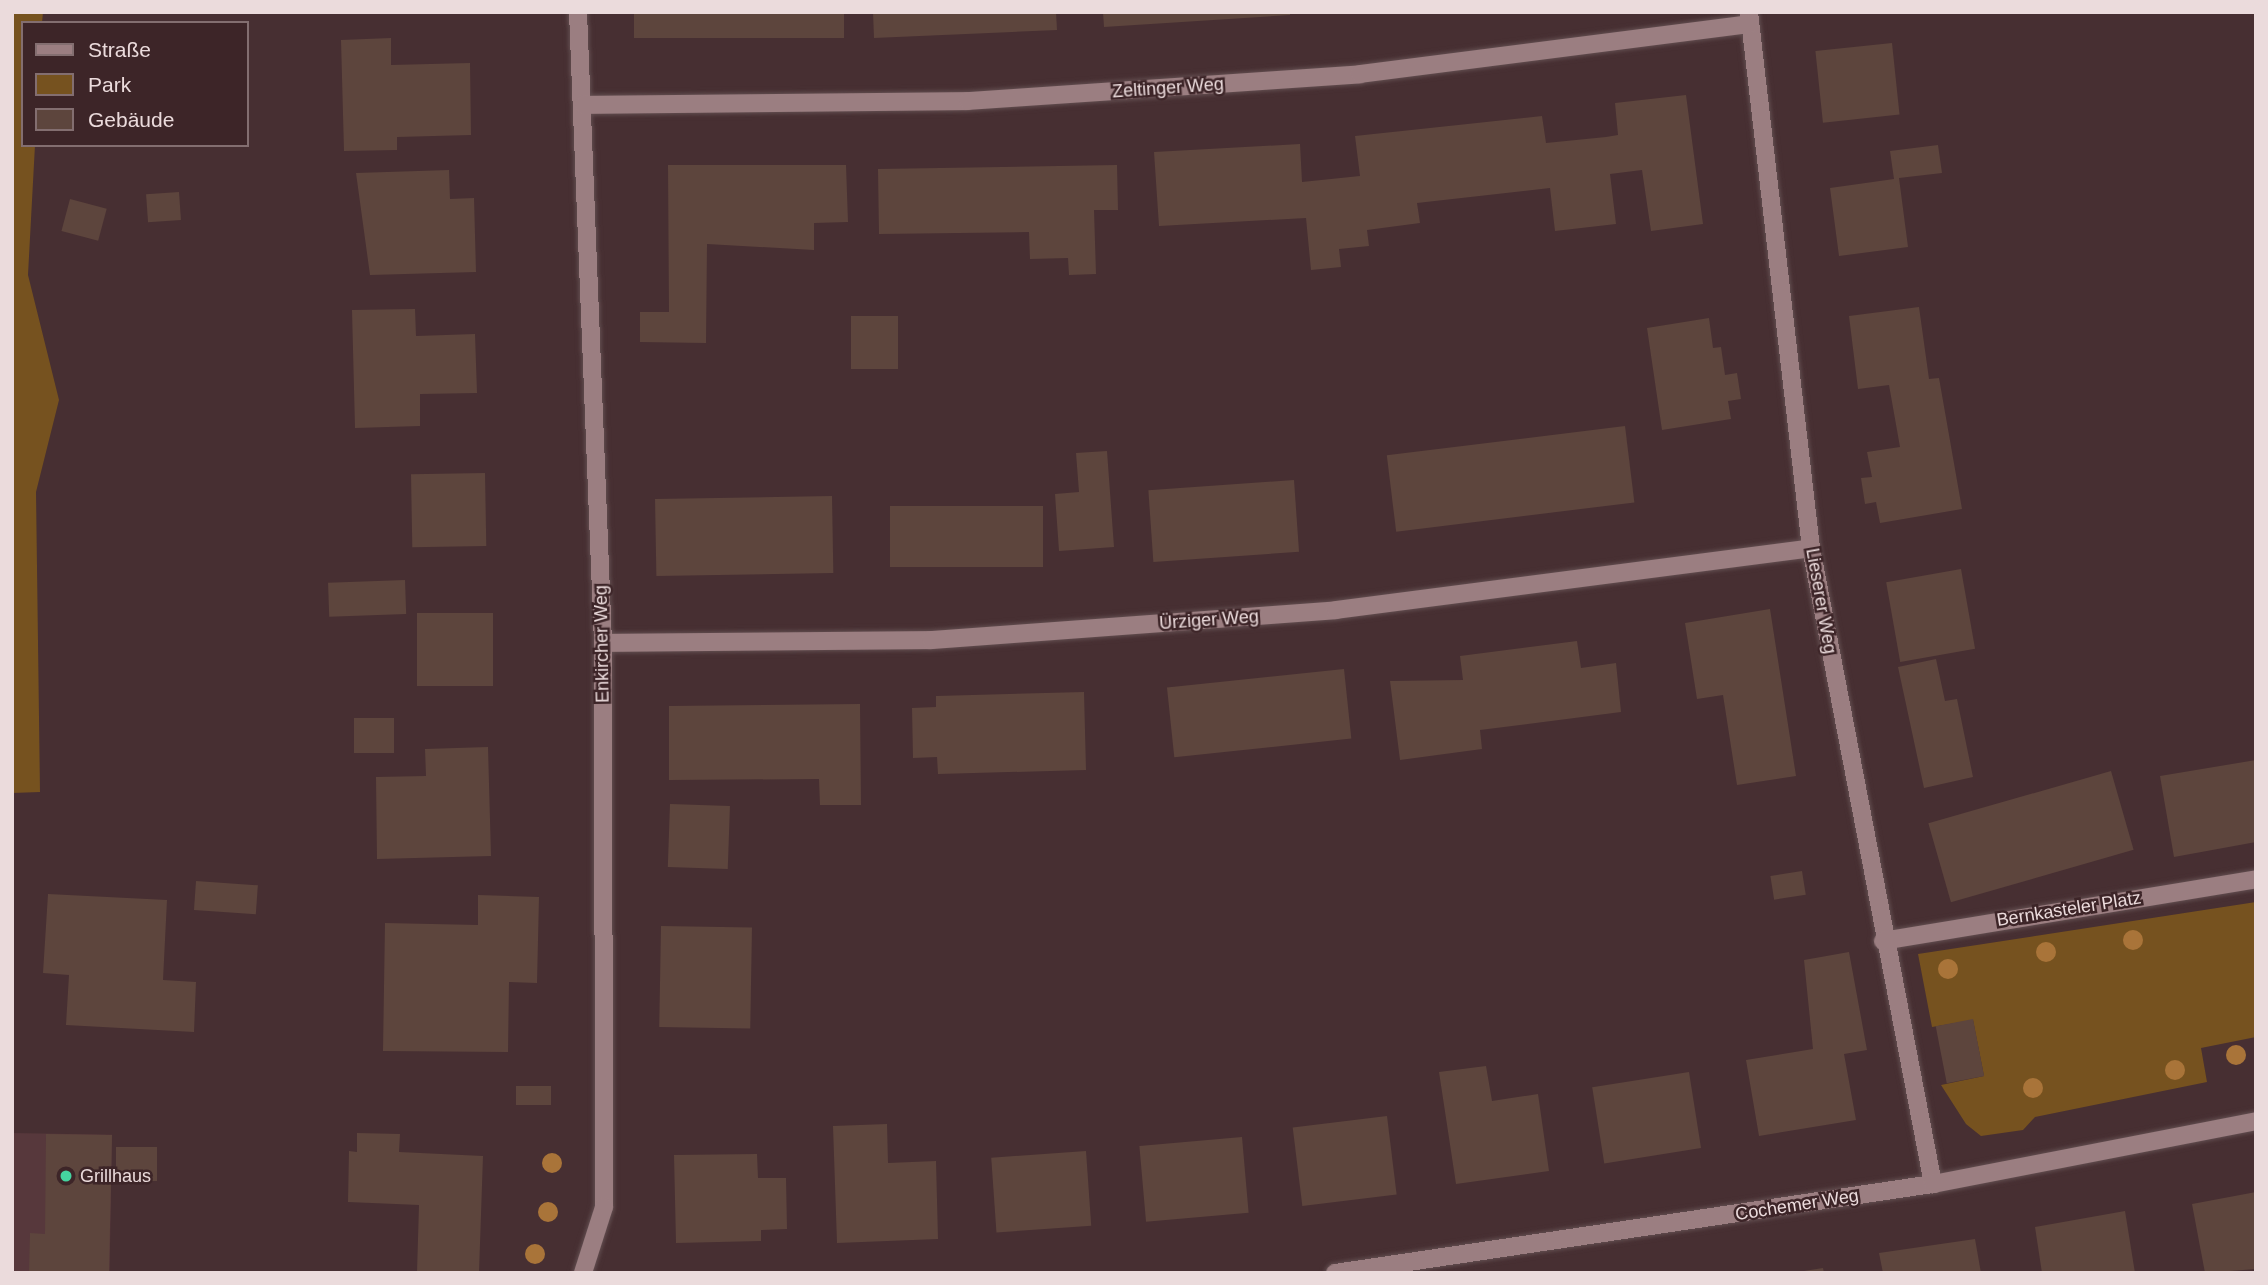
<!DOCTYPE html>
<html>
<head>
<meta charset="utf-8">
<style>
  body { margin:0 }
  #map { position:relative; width:2268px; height:1285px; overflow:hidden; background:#472f32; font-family:Arial,sans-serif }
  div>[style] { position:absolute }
  .built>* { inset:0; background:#57383c; transform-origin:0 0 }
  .green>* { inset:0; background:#76521f }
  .building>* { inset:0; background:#5d453d; transform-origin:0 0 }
  .roads { filter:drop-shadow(0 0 2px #624e50) drop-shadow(0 0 2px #624e50) }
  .minor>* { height:18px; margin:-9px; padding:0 9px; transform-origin:9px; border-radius:9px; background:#9b7e81 }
  .trees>* { width:20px; height:20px; margin:-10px; border-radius:50%; background:#a97439 }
  .dots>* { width:19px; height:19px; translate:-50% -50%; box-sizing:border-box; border:4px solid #3d2528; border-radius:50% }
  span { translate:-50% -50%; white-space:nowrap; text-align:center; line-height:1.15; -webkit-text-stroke:5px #3d2528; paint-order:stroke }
  .street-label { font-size:18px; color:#ebdbdc }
  .poi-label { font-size:18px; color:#ebdbdc }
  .left { translate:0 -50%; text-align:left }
  .frame { position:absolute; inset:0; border:14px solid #ebdbdc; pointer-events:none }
  .legend { position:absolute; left:21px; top:21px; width:228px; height:126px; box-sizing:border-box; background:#3d2528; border:2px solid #836e70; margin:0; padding:9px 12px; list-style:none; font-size:21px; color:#ebdbdc }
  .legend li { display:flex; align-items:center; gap:14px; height:35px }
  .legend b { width:35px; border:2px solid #836e70 }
</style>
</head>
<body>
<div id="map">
  <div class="built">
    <div style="left:12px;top:1133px;width:100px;height:140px;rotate:1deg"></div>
  </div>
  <div class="green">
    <div style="clip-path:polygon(12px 12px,43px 12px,42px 23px,23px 23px,23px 145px,35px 145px,28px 275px,59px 400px,36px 492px,40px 792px,12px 793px)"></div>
    <div style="clip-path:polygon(2256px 902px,2256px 1037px,2201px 1048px,2207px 1082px,2035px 1117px,2023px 1130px,1981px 1136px,1966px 1124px,1941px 1085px,1984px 1076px,1973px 1020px,1932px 1027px,1918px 954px)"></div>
  </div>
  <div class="building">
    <div style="left:634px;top:12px;width:210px;height:26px"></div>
    <div style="clip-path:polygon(873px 12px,1056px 12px,1057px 30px,874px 38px)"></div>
    <div style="clip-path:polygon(1103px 12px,1290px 12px,1290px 15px,1104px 27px)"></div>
    <div style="clip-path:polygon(391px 38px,391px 65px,470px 63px,471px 135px,397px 137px,397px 150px,344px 151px,341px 40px)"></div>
    <div style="left:1892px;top:43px;width:72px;height:77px;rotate:84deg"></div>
    <div style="clip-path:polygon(1686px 95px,1703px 224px,1651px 231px,1642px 170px,1610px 174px,1616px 224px,1555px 231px,1550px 188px,1417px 203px,1420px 223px,1367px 230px,1369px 246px,1339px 249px,1341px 267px,1311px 270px,1306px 218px,1159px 226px,1154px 152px,1300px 144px,1302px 182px,1360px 176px,1355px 136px,1542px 116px,1546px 143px,1606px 137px,1618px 135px,1615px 103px)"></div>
    <div style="clip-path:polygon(1938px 145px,1942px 173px,1899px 178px,1908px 247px,1839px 256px,1830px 188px,1894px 179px,1890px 151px)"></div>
    <div style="clip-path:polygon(668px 165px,846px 165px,848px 222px,814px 223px,814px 250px,707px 244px,706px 343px,640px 342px,640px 312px,669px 312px)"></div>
    <div style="clip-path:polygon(1117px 165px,1118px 210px,1094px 210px,1096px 274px,1069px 275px,1068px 258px,1030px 259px,1029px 232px,879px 234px,878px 169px)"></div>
    <div style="clip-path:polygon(449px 170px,450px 199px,474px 198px,476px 272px,370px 275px,356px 173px)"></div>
    <div style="left:179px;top:192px;width:28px;height:33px;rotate:86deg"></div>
    <div style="left:70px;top:199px;width:38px;height:33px;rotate:15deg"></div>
    <div style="clip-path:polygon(1919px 307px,1929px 379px,1939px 378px,1962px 509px,1880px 523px,1876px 502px,1865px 504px,1861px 478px,1872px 477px,1867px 452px,1900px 447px,1889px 385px,1858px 389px,1849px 316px)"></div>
    <div style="clip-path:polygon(415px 309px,416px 336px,475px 334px,477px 393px,420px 394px,420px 426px,355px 428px,352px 310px)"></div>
    <div style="left:851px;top:316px;width:47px;height:53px"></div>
    <div style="clip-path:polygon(1709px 318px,1713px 348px,1721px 347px,1725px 375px,1737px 373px,1741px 399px,1728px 401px,1731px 419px,1662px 430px,1647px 328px)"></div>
    <div style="left:1625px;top:426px;width:77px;height:240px;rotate:83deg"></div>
    <div style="clip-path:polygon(1107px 451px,1114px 547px,1059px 551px,1055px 494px,1079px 492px,1076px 453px)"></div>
    <div style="left:485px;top:473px;width:73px;height:74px;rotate:89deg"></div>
    <div style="left:1294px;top:480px;width:72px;height:146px;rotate:86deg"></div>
    <div style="left:832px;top:496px;width:77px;height:177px;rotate:89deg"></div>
    <div style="left:1043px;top:506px;width:61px;height:153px;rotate:90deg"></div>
    <div style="left:1961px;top:569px;width:81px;height:76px;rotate:80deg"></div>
    <div style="left:405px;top:580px;width:34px;height:77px;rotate:88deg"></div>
    <div style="clip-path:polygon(1770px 609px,1796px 776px,1737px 785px,1723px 695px,1697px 699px,1685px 623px)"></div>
    <div style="left:417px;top:613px;width:76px;height:73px"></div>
    <div style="clip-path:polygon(1577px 641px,1581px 668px,1616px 663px,1621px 712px,1480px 730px,1482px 749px,1400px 760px,1390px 681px,1463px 680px,1460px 656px)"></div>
    <div style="clip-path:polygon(1936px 659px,1945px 701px,1957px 699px,1973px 777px,1924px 788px,1898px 667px)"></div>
    <div style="left:1344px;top:669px;width:70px;height:178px;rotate:84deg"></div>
    <div style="clip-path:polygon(1084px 692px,1086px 770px,938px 774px,937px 757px,913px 758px,912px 708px,936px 707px,936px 696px)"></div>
    <div style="clip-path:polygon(860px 704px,861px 805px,820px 805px,819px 779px,669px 780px,669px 706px)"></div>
    <div style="left:394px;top:718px;width:35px;height:40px;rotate:90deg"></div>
    <div style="clip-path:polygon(488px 747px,491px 856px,377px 859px,376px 777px,426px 776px,425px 749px)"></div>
    <div style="clip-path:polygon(2256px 760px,2256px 842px,2174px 857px,2160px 776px)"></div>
    <div style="left:2111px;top:771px;width:82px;height:190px;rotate:74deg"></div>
    <div style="left:670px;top:804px;width:60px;height:63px;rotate:2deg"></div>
    <div style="left:1802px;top:871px;width:24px;height:32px;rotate:81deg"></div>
    <div style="left:196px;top:881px;width:62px;height:29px;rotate:4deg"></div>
    <div style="clip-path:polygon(48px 894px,167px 900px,163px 980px,196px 982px,194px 1032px,66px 1025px,69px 975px,43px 973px)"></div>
    <div style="clip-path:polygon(478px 895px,539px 897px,537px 983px,509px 982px,508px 1052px,383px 1051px,385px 923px,478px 925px)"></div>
    <div style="left:661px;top:926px;width:91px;height:101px;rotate:1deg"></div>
    <div style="clip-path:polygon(1849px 952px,1867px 1050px,1844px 1054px,1856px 1120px,1759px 1136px,1746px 1060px,1813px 1049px,1804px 960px)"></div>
    <div style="left:1973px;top:1019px;width:58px;height:38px;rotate:79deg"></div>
    <div style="clip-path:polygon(1486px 1066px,1492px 1101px,1538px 1094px,1549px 1171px,1456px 1184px,1439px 1072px)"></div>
    <div style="left:1689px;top:1072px;width:77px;height:98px;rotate:81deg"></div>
    <div style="left:516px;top:1086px;width:35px;height:19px"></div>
    <div style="left:1387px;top:1116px;width:79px;height:95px;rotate:83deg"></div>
    <div style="clip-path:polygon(887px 1124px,888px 1163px,936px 1161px,938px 1239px,837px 1243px,833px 1126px)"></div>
    <div style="clip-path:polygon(357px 1133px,400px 1134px,399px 1152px,483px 1156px,479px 1273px,417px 1273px,419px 1205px,348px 1202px,349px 1151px,357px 1152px)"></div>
    <div style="clip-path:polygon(46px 1134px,112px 1135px,109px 1273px,29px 1273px,30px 1233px,45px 1234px)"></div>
    <div style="left:1242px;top:1137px;width:76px;height:103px;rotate:85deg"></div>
    <div style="left:116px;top:1147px;width:41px;height:34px"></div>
    <div style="left:1086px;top:1151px;width:75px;height:95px;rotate:86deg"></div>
    <div style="clip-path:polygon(757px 1154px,758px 1178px,786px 1178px,787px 1229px,761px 1230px,761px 1241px,676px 1243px,674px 1155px)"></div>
    <div style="clip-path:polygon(2256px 1192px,2256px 1269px,2205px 1273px,2192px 1204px)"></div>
    <div style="clip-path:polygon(2125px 1211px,2135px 1273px,2042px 1273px,2035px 1227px)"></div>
    <div style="clip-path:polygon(1975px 1239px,1981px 1273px,1883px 1273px,1879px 1253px)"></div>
    <div style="clip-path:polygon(1823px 1268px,1824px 1273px,1804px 1273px,1804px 1271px)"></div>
  </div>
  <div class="roads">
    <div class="minor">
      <div style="left:578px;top:12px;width:631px;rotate:87.73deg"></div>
      <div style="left:603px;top:643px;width:564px;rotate:89.9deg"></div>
      <div style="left:604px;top:1207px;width:69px;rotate:107.7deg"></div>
      <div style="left:1749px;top:12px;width:540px;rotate:83.4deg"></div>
      <div style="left:1811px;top:548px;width:648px;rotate:79.14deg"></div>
      <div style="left:584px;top:105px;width:384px;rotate:-0.6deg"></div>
      <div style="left:968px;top:101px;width:393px;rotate:-3.9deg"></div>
      <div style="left:1360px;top:74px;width:393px;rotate:-7.3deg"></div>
      <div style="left:603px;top:643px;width:328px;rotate:-0.5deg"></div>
      <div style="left:931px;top:640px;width:406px;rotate:-4.2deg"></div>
      <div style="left:1336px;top:610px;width:479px;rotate:-7.4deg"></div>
      <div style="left:1883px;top:941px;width:378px;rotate:-9.4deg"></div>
      <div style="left:1335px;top:1273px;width:605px;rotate:-8.47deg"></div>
      <div style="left:1933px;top:1184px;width:329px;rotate:-11deg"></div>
    </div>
  </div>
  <div class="trees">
    <div style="left:2133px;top:940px"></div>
    <div style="left:2046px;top:952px"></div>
    <div style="left:1948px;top:969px"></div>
    <div style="left:2236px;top:1055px"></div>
    <div style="left:2175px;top:1070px"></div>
    <div style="left:2033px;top:1088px"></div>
    <div style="left:552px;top:1163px"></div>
    <div style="left:548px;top:1212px"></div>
    <div style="left:535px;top:1254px"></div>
  </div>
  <div class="dots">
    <div style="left:66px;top:1176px;background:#45d49f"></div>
  </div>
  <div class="street-label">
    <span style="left:1168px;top:88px;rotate:-4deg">Zeltinger Weg</span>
    <span style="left:1821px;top:601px;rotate:80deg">Lieserer Weg</span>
    <span style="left:1209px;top:620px;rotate:-4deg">Ürziger Weg</span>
    <span style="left:602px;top:644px;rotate:-91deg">Enkircher Weg</span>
    <span style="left:2069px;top:909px;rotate:-9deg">Bernkasteler Platz</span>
    <span style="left:1797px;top:1205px;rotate:-9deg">Cochemer Weg</span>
  </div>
  <div class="poi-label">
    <span class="left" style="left:80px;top:1176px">Grillhaus</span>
  </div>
  <div class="frame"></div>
  <ul class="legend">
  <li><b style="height:9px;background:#9b7e81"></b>Straße</li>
  <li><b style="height:19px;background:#76521f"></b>Park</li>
  <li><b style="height:19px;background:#5d453d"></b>Gebäude</li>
  </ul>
</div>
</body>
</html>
